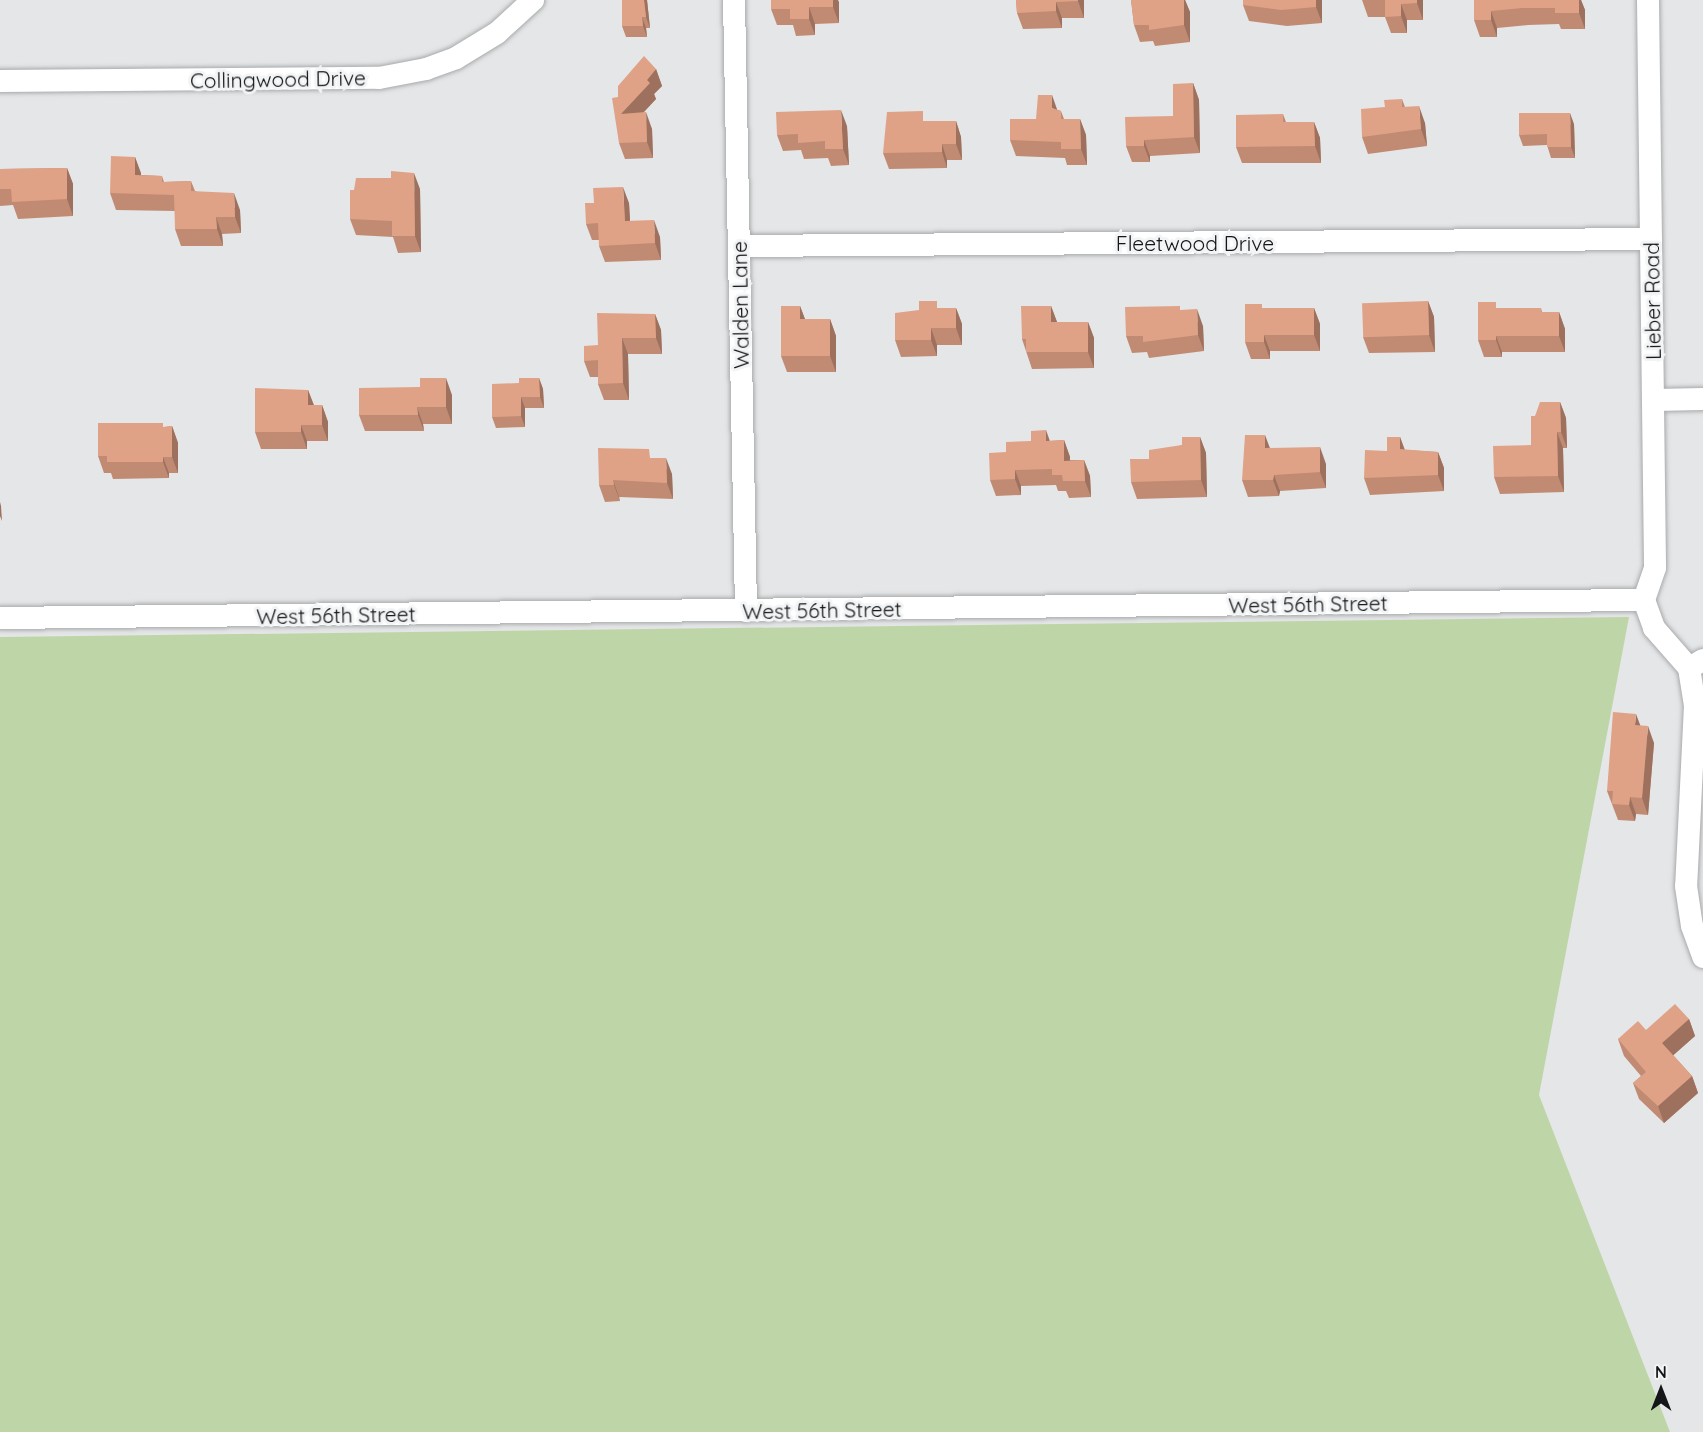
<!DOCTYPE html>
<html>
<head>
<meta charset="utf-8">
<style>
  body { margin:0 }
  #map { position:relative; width:1703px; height:1432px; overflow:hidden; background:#e5e6e8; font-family:Quicksand,sans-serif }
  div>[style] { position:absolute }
  .green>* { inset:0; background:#bed6a7 }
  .roads { filter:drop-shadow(0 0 2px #a8aaab) drop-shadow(0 0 2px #a8aaab) }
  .minor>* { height:22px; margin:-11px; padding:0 11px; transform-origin:11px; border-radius:11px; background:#fff }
  .wall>* { inset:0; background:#c18b73 }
  .shaded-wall>* { inset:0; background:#9d715e }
  .building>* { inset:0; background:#e0a286; transform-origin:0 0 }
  span { translate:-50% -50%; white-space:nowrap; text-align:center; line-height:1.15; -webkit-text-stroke:6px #f2f4f5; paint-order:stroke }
  .street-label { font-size:21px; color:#151617 }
  .north { position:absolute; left:1631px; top:1360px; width:60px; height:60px; -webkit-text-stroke:4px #f2f4f5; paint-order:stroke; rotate:0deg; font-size:16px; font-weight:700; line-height:24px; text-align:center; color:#151617 }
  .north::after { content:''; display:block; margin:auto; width:21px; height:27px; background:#151617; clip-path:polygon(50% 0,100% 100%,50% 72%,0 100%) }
</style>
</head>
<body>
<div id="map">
  <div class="green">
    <div style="clip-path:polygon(1629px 617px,1539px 1095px,1670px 1432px,0 1432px,0 637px)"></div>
  </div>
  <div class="roads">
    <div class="minor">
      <div style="left:734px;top:0;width:611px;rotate:88.87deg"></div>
      <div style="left:1648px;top:0;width:568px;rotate:89.29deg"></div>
      <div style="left:1655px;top:568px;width:34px;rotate:109deg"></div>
      <div style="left:1644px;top:600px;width:30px;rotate:70deg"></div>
      <div style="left:1654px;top:628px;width:53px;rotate:48.8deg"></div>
      <div style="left:0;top:81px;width:379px;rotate:-0.5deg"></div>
      <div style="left:379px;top:78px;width:48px;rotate:-10.8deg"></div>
      <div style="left:426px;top:69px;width:32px;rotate:-20deg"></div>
      <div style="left:456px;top:58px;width:48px;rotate:-31.4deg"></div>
      <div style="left:497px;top:33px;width:49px;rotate:-42.5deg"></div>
      <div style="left:739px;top:246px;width:912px;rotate:-0.44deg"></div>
      <div style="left:1654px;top:400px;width:49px;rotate:-1.2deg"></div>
      <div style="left:0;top:618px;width:1644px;rotate:-0.63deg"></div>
      <div style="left:1703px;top:660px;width:16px;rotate:150deg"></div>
      <div style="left:1689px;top:668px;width:37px;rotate:81deg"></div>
      <div style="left:1695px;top:705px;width:181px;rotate:92.8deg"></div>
      <div style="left:1686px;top:886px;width:40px;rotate:81.5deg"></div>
      <div style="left:1692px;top:926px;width:33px;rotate:70deg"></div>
    </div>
  </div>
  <div class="wall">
    <div style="clip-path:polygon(622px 0,647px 0,650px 28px,646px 28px,647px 37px,626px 37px,622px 26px)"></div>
    <div style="clip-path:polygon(771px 0,838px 0,839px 23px,815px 24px,815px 35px,796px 36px,793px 25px,777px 25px,771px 9px)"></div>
    <div style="clip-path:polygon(1016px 0,1084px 0,1084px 18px,1062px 18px,1062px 28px,1023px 29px,1017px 13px)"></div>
    <div style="clip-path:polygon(1131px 0,1185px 0,1190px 12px,1190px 42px,1155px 46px,1153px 41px,1140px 42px,1134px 25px)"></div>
    <div style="clip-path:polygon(1243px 0,1322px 0,1322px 23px,1287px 26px,1249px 21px,1243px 5px)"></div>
    <div style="clip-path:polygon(1362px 0,1423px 0,1423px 20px,1407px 20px,1407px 33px,1391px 33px,1385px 17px,1368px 17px)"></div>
    <div style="clip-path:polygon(1474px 0,1581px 0,1585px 10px,1585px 29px,1561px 29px,1559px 24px,1528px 25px,1497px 28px,1497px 37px,1480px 37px,1474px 20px)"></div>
    <div style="clip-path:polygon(656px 69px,662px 86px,654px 94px,656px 99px,643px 113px,652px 129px,653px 158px,625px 159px,619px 143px,618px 97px)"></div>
    <div style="clip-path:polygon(1193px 83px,1199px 100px,1200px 153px,1150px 156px,1150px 162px,1132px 162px,1126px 146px,1173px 116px)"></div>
    <div style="clip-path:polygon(1402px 99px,1405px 107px,1425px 123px,1427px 146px,1368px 154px,1362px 137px,1385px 107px)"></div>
    <div style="clip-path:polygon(1058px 110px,1061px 111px,1064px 119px,1080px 119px,1086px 135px,1087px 165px,1067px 165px,1065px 158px,1016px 156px,1010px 140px,1036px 119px)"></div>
    <div style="clip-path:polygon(1283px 114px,1286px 122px,1314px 122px,1320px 138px,1321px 163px,1242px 163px,1236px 147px)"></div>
    <div style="clip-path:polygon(926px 121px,956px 121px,961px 137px,962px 160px,947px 160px,947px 168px,889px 169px,883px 153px)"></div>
    <div style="clip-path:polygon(1574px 124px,1575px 158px,1551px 158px,1547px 145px,1523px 146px,1519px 135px)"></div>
    <div style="clip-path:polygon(847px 126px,849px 165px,831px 166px,828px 158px,804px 159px,801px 150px,783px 151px,777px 135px)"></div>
    <div style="clip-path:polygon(135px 157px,141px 175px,162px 176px,164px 182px,191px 181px,195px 191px,240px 210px,241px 233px,222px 234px,223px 246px,181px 246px,175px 229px,175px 211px,116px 210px,110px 193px)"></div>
    <div style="clip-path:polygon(67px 168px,73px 184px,73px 216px,18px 219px,13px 205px,0 206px,0 169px)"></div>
    <div style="clip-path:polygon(420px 189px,421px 252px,398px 253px,393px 237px,356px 235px,350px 219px)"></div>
    <div style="clip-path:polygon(629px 203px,630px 221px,660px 237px,661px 260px,605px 262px,599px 246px,599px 240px,592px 240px,586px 224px)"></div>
    <div style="clip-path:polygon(1428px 301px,1434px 317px,1435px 352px,1369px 353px,1363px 337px)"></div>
    <div style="clip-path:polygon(800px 306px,805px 319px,830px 319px,836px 336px,836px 372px,787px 372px,781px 356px)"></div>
    <div style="clip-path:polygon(1051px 306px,1057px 322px,1088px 322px,1094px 338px,1094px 368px,1032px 369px,1022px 339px)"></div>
    <div style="clip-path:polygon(939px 308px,956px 308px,962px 324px,962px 345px,937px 345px,937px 356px,901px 357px,895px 340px)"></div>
    <div style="clip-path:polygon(1263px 308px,1314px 308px,1320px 324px,1320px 351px,1270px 351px,1270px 359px,1251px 359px,1245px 342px)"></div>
    <div style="clip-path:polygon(1498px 308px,1541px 308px,1542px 312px,1559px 312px,1565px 329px,1565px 352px,1502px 352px,1502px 357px,1484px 357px,1478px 340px)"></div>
    <div style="clip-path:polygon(1181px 310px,1203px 326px,1204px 351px,1149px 358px,1147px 352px,1132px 353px,1126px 336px)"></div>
    <div style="clip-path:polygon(655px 314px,661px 330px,662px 354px,628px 354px,629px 400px,604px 400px,598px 384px,598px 377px,590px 377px,584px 361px,598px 345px)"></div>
    <div style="clip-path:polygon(539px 378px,543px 389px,544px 408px,525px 408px,525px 427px,496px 428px,492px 417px,519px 383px)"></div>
    <div style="clip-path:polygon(420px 387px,452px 395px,452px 424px,423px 424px,424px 431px,365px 431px,359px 415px)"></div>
    <div style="clip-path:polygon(308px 390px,314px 405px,322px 405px,328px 422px,328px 441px,307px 441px,307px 449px,261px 449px,255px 432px)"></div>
    <div style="clip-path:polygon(1560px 402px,1566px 418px,1567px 448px,1563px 448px,1564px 492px,1500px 494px,1494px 477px,1531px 445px,1535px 416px)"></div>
    <div style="clip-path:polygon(172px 426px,178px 443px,178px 473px,169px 473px,169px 478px,113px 479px,111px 473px,104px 473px,98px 456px,165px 427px)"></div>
    <div style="clip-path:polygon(1200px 437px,1206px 453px,1207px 497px,1137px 499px,1131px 482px,1149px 459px,1182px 445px)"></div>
    <div style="clip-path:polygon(1400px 437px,1405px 450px,1438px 452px,1444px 468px,1444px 491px,1370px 495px,1364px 478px,1387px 451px)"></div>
    <div style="clip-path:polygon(1064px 440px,1070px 457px,1070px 460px,1084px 460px,1090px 476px,1091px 497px,1069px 498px,1066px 491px,1058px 491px,1056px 485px,1021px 486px,1021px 495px,996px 496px,990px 480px,1006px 452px,1050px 441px)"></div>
    <div style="clip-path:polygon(1270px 448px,1326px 464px,1326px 488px,1280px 491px,1279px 496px,1248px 497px,1242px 480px)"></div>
    <div style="clip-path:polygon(653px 458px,672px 474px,673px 499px,619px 497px,620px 501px,605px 502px,599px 485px)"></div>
    <div style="clip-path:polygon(1640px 726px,1654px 743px,1648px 815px,1636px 814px,1635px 821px,1618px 820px,1607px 791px)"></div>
    <div style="clip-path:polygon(1689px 1019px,1695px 1036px,1673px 1055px,1692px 1076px,1698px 1093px,1664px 1123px,1639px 1099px,1633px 1083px,1641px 1076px,1624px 1056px,1618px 1039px,1646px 1030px)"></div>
  </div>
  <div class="shaded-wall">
    <div style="clip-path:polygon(644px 0,647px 0,650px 28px,646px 17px)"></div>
    <div style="clip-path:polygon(833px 0,838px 0,839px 2px,839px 23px,833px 7px)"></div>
    <div style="clip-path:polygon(1078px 0,1084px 0,1084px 18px,1078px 1px)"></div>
    <div style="clip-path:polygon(1184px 0,1185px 0,1190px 12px,1190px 42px,1184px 25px)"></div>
    <div style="clip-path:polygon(1316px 0,1322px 0,1322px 23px,1316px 7px)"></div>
    <div style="clip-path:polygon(1417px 0,1423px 0,1423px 20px,1417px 3px)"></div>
    <div style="clip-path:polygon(1579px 0,1581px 0,1585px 10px,1585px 29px,1579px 13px)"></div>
    <div style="clip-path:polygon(1056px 2px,1062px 18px,1062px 28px,1056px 11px)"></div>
    <div style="clip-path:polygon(1401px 4px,1407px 20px,1407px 33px,1401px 16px)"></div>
    <div style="clip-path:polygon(809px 7px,815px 24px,815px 35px,809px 19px)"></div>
    <div style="clip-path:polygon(1491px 11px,1497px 28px,1497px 37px,1491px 20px)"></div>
    <div style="clip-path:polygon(642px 17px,646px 28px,647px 37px,643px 26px)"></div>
    <div style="clip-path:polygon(656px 69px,662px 86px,654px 94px,656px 99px,627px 130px,621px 114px,647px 80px)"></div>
    <div style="clip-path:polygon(1193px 83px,1199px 100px,1200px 153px,1194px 137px)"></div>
    <div style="clip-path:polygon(1052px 95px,1058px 112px,1052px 108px)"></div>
    <div style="clip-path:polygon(1419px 106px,1425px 123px,1427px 146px,1421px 129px)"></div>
    <div style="clip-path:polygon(841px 110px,847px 126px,849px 165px,843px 149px)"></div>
    <div style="clip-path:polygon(646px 112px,652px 129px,653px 158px,647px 142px)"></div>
    <div style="clip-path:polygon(1570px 113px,1574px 124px,1575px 158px,1571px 147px)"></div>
    <div style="clip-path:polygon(1080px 119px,1086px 135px,1087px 165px,1081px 149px)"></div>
    <div style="clip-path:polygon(956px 121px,961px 137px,962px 160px,956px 144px)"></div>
    <div style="clip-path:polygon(1314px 122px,1320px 138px,1321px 163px,1315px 146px)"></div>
    <div style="clip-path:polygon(1144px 140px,1150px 156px,1150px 162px,1144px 146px)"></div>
    <div style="clip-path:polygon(942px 144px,947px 160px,947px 168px,942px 152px)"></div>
    <div style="clip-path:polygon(135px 157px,141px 173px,141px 191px,135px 175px)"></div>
    <div style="clip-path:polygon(67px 168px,73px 184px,73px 216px,67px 199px)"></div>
    <div style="clip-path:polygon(414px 173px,420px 189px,421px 252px,415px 236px)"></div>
    <div style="clip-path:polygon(623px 187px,629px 203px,631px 238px,625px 221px)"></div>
    <div style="clip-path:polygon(234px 193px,240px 210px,241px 233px,235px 217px)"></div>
    <div style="clip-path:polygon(216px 217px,222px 234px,223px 246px,217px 229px)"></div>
    <div style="clip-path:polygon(654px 220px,660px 237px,661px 260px,655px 243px)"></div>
    <div style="clip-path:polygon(1428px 301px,1434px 317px,1435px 352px,1429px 335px)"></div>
    <div style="clip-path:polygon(800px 306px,806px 322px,800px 319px)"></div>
    <div style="clip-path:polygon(1051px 306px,1057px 322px,1051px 322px)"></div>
    <div style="clip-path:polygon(956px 308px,962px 324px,962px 345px,956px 328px)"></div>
    <div style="clip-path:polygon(1314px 308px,1320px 324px,1320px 351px,1314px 335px)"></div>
    <div style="clip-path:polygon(1197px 309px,1203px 326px,1204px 351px,1198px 335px)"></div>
    <div style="clip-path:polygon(1559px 312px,1565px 329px,1565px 352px,1559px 336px)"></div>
    <div style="clip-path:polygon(655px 314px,661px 330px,662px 354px,656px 338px)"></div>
    <div style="clip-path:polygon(830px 319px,836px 336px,836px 372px,830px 356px)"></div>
    <div style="clip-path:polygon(1088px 322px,1094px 338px,1094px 368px,1088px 352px)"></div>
    <div style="clip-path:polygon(931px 328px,937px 345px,937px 356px,931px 340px)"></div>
    <div style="clip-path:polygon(1264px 335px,1270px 351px,1270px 359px,1264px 342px)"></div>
    <div style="clip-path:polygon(1496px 336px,1502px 352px,1502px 357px,1496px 340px)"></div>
    <div style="clip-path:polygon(622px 338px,628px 354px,629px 400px,623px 383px)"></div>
    <div style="clip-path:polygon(446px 378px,452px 395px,452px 424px,446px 407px)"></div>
    <div style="clip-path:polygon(539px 378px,543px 389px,544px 408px,540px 397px)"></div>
    <div style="clip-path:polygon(308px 390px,314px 406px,308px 405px)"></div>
    <div style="clip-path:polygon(521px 397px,525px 408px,525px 427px,521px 416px)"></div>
    <div style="clip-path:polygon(1560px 402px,1566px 418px,1567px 448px,1561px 432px)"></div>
    <div style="clip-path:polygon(322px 405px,328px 422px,328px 441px,322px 425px)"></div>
    <div style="clip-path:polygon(417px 407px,423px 424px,424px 431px,418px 415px)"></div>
    <div style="clip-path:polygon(301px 425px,307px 441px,307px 449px,301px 432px)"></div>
    <div style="clip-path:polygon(172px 426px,178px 443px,178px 473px,172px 457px)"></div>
    <div style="clip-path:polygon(1046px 430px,1052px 447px,1046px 441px)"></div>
    <div style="clip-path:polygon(1557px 432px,1563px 448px,1564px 492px,1558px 476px)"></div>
    <div style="clip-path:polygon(1265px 435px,1271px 451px,1265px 448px)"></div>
    <div style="clip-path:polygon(1200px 437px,1206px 453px,1207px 497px,1201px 480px)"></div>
    <div style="clip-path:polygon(1400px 437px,1406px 454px,1400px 449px)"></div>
    <div style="clip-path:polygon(1064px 440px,1070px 457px,1070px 477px,1064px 461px)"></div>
    <div style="clip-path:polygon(1320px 447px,1326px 464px,1326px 488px,1320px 472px)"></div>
    <div style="clip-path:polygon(1438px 452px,1444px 468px,1444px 491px,1438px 475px)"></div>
    <div style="clip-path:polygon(163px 457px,169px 473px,169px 478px,163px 462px)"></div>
    <div style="clip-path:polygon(666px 458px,672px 474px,673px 499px,667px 483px)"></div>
    <div style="clip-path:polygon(1084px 460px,1090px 476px,1091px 497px,1085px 481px)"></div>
    <div style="clip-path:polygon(1015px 470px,1021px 486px,1021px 495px,1015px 479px)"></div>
    <div style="clip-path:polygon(1274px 475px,1280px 491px,1279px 496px,1273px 480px)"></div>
    <div style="clip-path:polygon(613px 480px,619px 497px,620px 501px,614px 485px)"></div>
    <div style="clip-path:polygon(0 502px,1px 506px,2px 521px,0 516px)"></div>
    <div style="clip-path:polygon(1636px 714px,1642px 730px,1635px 725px)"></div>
    <div style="clip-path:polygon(1648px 726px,1654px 743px,1648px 815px,1642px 798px)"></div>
    <div style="clip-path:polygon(1630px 797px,1636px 814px,1635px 821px,1629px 805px)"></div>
    <div style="clip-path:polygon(1689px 1019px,1695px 1036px,1668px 1060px,1662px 1043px)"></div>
    <div style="clip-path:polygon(1692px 1076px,1698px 1093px,1664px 1123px,1658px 1106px)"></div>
  </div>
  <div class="building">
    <div style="clip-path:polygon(622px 0,644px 0,646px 17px,642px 17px,643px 26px,622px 26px)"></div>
    <div style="clip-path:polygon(771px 0,833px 0,833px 7px,809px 7px,809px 19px,790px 19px,790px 9px,771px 9px)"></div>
    <div style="clip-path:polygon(1016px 0,1078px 0,1078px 1px,1056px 2px,1056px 11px,1017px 13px)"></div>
    <div style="clip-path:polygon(1131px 0,1184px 0,1184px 25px,1149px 30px,1149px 25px,1134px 25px)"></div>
    <div style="clip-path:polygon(1243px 0,1316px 0,1316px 7px,1281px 10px,1243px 5px)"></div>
    <div style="clip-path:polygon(1362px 0,1417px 0,1417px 3px,1401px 4px,1401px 16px,1385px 17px,1385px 0)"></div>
    <div style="clip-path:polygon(1474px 0,1579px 0,1579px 13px,1555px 13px,1555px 8px,1522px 8px,1491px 11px,1491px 20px,1474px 20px)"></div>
    <div style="clip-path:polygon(644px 56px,656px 69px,647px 80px,650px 83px,621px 114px,646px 112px,647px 142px,619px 143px,612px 98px,618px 97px,618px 86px)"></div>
    <div style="clip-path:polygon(1193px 83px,1194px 137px,1144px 140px,1144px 146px,1126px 146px,1125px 117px,1173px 116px,1173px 84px)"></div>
    <div style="clip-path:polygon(1038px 95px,1052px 95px,1052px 108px,1061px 111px,1061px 119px,1080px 119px,1081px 149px,1061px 149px,1061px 142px,1010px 140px,1010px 119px,1036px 119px)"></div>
    <div style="clip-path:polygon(1402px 99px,1402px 107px,1419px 106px,1421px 129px,1362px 137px,1361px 109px,1385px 107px,1384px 100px)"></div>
    <div style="clip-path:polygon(841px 110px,843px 149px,825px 149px,825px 141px,798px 143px,798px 134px,777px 135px,776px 112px)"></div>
    <div style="clip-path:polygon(923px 111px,923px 121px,956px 121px,956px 144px,942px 144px,942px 152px,883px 153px,887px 112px)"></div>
    <div style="clip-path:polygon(1519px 113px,1570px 113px,1571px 147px,1547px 147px,1547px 134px,1519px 135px)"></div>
    <div style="clip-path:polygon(1283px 114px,1283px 122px,1314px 122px,1315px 146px,1236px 147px,1236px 115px)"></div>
    <div style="clip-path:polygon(111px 156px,135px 157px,135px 175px,162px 176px,162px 182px,191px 181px,191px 191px,234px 193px,235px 217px,216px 217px,217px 229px,175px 229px,174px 195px,110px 193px)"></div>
    <div style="clip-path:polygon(67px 168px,67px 199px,12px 202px,11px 189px,0 189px,0 169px)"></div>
    <div style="clip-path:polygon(391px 171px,414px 173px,415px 236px,392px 236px,392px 221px,350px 219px,350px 190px,354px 190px,356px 178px,391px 178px)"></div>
    <div style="clip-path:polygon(623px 187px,625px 221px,654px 220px,655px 243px,599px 246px,598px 223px,586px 224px,585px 203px,594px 203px,593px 188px)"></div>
    <div style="clip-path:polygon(919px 301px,937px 301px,937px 308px,956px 308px,956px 328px,931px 328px,931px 340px,895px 340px,895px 313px,919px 310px)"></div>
    <div style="left:1428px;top:301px;width:34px;height:66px;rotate:88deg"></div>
    <div style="clip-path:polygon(1478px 302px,1496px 302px,1496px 308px,1541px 308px,1541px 312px,1559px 312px,1559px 336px,1496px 336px,1496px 340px,1478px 340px)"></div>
    <div style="clip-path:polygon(1245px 304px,1262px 304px,1262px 308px,1314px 308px,1314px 335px,1264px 335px,1264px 342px,1245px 342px)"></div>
    <div style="clip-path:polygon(781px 306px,800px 306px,800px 319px,830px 319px,830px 356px,781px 356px)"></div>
    <div style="clip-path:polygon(1021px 306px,1051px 306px,1051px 322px,1088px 322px,1088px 352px,1026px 352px,1026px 339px,1022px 339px)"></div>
    <div style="clip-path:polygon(1180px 306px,1180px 310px,1197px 309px,1198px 335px,1143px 342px,1143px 336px,1126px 336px,1125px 307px)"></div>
    <div style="clip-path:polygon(597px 313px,655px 314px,656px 338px,622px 338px,623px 383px,598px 384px,598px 360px,584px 361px,584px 346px,598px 345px)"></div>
    <div style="clip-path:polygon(420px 378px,446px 378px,446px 407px,417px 407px,418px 415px,359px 415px,359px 388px,420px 387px)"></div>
    <div style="clip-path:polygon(519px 378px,539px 378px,540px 397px,521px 397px,521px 416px,492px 417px,492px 384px,519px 383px)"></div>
    <div style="clip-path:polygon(255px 388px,308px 390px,308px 405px,322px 405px,322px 425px,301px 425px,301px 432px,255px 432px)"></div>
    <div style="clip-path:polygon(1540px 402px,1560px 402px,1561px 432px,1557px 432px,1558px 476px,1494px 477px,1493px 446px,1531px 445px,1531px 416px,1535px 416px)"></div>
    <div style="clip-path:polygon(98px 423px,163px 423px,163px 427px,172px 426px,172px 457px,163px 457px,163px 462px,107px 462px,107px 456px,98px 456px)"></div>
    <div style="clip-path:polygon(1046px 430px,1046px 441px,1064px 440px,1064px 461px,1084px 460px,1085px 481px,1063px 481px,1062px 475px,1052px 475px,1052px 469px,1015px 470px,1015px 479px,990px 480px,989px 453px,1006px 452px,1006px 442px,1031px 441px,1031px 431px)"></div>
    <div style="clip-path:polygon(1245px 435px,1265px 435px,1265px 448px,1320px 447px,1320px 472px,1274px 475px,1273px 480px,1242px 480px)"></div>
    <div style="clip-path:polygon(1182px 437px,1200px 437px,1201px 480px,1131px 482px,1130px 459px,1149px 459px,1149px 450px,1182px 445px)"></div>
    <div style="clip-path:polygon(1387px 437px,1400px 437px,1400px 449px,1438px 452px,1438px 475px,1364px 478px,1365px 450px,1387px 451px)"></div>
    <div style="clip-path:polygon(598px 448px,649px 449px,650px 458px,666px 458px,667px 483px,613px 480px,614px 485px,599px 485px)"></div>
    <div style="clip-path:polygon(1613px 712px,1636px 714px,1635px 725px,1648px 726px,1642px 798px,1630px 797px,1629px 805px,1612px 804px,1613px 791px,1607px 791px)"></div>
    <div style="clip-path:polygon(1675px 1004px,1689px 1019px,1662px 1043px,1692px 1076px,1658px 1106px,1633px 1083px,1646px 1072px,1618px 1039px,1638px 1021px,1646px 1030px)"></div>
  </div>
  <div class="street-label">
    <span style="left:278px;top:79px;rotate:-1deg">Collingwood Drive</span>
    <span style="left:1195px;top:243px">Fleetwood Drive</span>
    <span style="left:1652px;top:301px;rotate:-91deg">Lieber Road</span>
    <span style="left:740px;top:305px;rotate:-91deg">Walden Lane</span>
    <span style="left:1308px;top:604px;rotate:-1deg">West 56th Street</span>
    <span style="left:822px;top:610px;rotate:-1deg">West 56th Street</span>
    <span style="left:336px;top:615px;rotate:-1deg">West 56th Street</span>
  </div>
  <div class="north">N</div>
</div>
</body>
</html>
